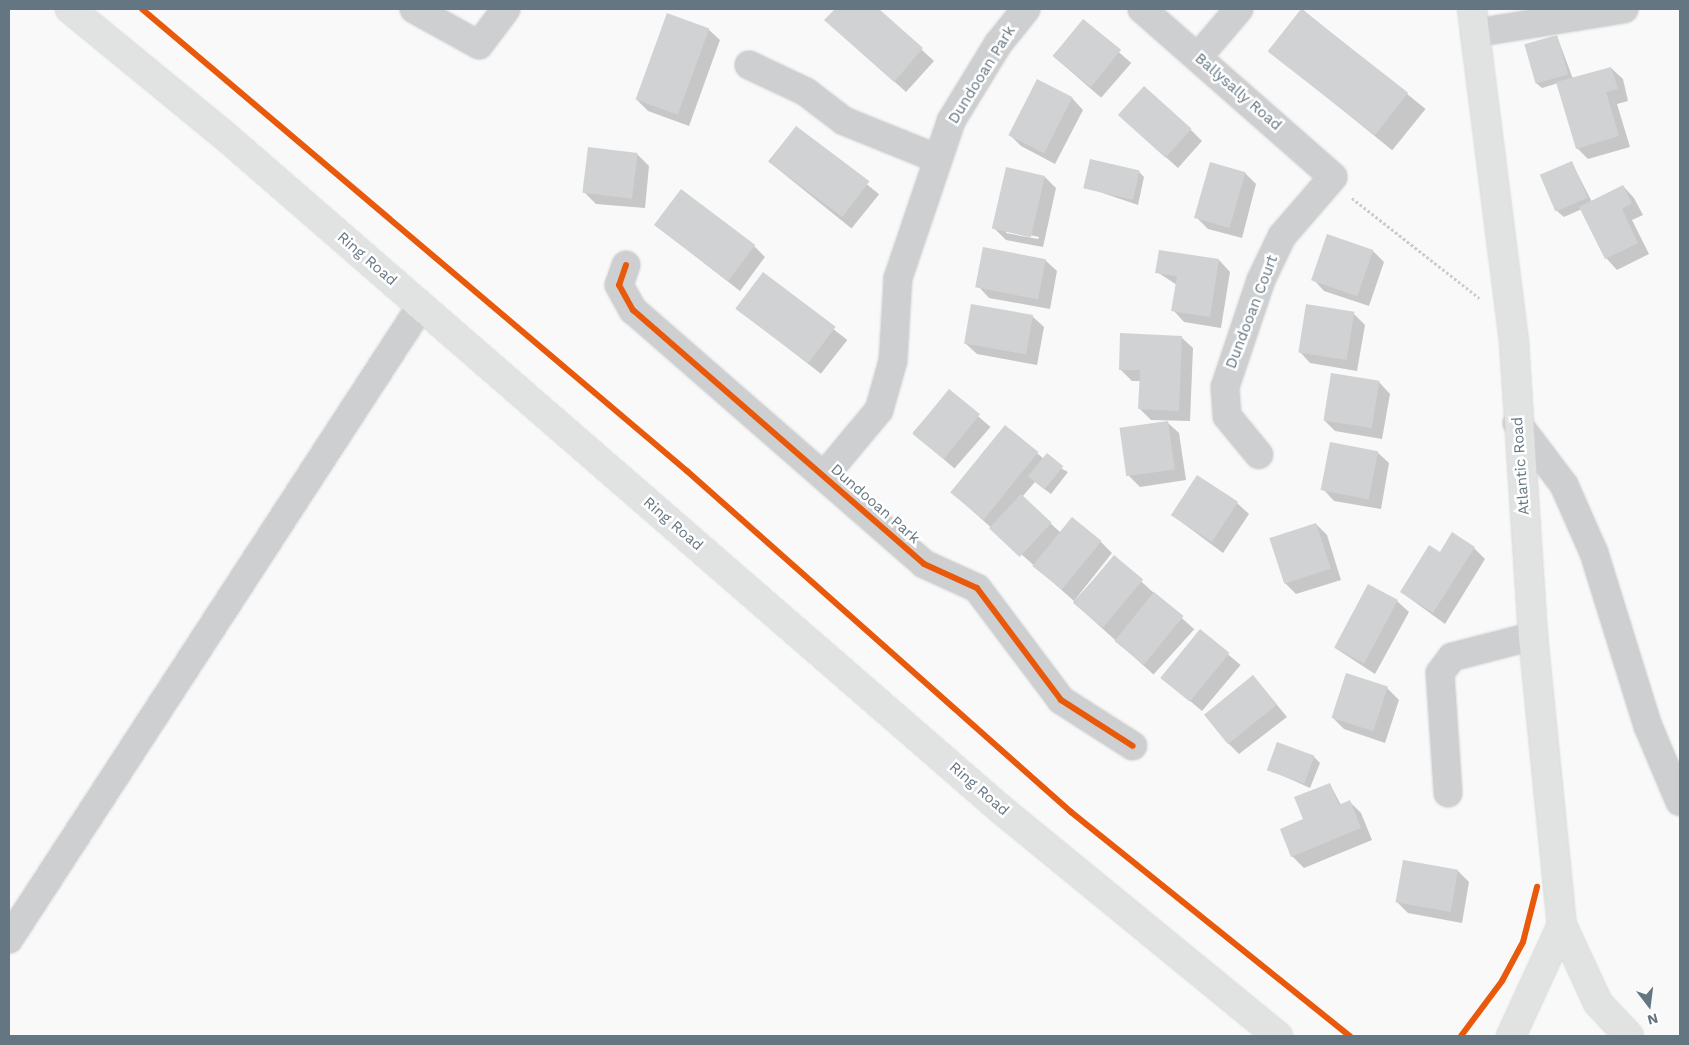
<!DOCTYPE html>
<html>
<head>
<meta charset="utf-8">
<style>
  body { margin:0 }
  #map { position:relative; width:1689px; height:1045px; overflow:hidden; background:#f9f9f9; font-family:"Work Sans",sans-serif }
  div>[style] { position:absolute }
  .shadow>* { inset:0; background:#0003; transform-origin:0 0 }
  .building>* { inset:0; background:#d0d2d3; transform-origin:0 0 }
  .path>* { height:3px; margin-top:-1.5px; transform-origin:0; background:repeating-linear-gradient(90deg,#cbcccd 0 2.5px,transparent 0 5px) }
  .roads { filter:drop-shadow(0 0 1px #d5d6d7) drop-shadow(0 0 1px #d5d6d7) }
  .minor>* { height:28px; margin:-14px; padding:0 14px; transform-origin:14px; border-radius:14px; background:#cecfd0 }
  .major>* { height:28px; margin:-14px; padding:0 14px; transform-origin:14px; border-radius:14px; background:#e1e2e2 }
  .cycleway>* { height:6px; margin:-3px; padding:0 3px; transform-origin:3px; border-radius:3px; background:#e8590c }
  span { translate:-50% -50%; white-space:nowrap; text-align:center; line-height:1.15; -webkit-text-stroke:5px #fff; paint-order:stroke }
  .street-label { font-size:15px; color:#657683 }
  .frame { position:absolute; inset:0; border:10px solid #657683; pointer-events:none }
  .north { position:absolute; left:1624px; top:980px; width:50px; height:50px; -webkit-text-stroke:4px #fff; paint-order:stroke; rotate:165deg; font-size:14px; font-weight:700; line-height:20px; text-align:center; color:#657683 }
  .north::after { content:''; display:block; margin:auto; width:18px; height:22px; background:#657683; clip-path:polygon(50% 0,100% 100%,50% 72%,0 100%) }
</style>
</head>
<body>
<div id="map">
  <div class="shadow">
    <div style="clip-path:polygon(837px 9px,877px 9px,934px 61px,906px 92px,826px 20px)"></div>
    <div style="left:1302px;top:9px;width:159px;height:53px;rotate:39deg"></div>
    <div style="left:1083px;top:21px;width:64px;height:46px;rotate:41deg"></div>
    <div style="clip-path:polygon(708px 29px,720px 40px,689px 126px,648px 111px,636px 99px)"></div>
    <div style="clip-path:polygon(1557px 36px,1573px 79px,1611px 68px,1623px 79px,1628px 101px,1617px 104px,1630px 147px,1588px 159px,1577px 148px,1558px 83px,1542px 88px,1536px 83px)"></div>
    <div style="clip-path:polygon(1072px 98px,1083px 110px,1055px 164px,1021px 146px,1010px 135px)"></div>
    <div style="clip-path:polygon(1131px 126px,1191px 130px,1202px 141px,1178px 168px)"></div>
    <div style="left:796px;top:127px;width:107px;height:44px;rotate:39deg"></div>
    <div style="clip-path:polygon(589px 149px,638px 155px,649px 166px,645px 208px,596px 204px,584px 192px)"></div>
    <div style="clip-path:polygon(1572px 163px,1592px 202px,1623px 186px,1634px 198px,1643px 215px,1632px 220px,1649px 254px,1617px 270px,1606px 258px,1582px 209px,1564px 217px,1558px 212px,1542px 176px)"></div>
    <div style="clip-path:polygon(1139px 172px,1144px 177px,1138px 205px,1085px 187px)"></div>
    <div style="clip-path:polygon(1245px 173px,1256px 184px,1242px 238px,1208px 229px,1197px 218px)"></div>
    <div style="clip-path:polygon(evenodd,1045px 177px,1056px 188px,1043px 247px,1006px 240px,994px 228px,1045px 177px,1006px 230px,1039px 237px,1038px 239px,1006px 233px,1006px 230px)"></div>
    <div style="clip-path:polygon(655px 225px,754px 246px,765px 257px,740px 291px)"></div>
    <div style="clip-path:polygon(1373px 251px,1384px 262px,1369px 306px,1324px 291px,1313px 279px)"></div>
    <div style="clip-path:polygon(1045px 260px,1057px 271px,1050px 309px,989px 298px,978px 286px)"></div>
    <div style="clip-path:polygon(1219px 260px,1230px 272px,1221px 328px,1184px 322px,1173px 310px,1177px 285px,1157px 272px)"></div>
    <div style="left:763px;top:274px;width:107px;height:43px;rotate:38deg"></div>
    <div style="clip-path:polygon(1354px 314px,1365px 325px,1357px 371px,1310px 363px,1299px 351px)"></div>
    <div style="clip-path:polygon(1032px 316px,1044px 327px,1037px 365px,977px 354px,965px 343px)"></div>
    <div style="clip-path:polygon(1181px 337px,1193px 348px,1190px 421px,1151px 420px,1139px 408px,1141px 381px,1132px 381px,1120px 369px)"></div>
    <div style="clip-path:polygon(1379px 382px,1390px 394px,1382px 439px,1335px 431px,1324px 420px)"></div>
    <div style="left:949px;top:391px;width:55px;height:55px;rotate:41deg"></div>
    <div style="clip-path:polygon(1167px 422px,1179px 433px,1186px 480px,1140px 487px,1129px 476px)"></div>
    <div style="clip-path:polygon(1005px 426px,1044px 459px,1068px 472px,1051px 494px,1035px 482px,1022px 497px,1061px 533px,1101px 542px,1112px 553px,1074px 601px,951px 492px)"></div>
    <div style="clip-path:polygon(1377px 452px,1389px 463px,1381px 509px,1334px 501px,1323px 489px)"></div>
    <div style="clip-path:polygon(1237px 503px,1249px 514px,1223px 553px,1172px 515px)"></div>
    <div style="clip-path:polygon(1316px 524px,1327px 535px,1341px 580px,1296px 594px,1285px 583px,1271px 538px)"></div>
    <div style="clip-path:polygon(1474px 548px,1485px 559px,1445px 624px,1401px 592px,1440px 554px)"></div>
    <div style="left:1114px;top:557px;width:108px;height:61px;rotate:42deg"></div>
    <div style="clip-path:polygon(1397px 601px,1409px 612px,1375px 674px,1335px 648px)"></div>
    <div style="left:1200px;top:631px;width:53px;height:60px;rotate:40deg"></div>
    <div style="clip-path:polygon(1253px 676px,1287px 717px,1239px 754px,1228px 743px)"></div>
    <div style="clip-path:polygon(1387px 688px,1399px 700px,1385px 743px,1344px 729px,1333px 718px)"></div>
    <div style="clip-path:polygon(1314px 757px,1320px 763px,1310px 788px,1268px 769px)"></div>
    <div style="clip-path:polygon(1330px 784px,1341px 805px,1350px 802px,1361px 813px,1372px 840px,1304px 868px,1292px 856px,1305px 820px)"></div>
    <div style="clip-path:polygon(1458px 871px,1469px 882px,1462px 923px,1408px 913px,1397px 902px)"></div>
  </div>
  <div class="building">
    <div style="clip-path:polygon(835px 9px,879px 9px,923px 48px,894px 82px,824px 20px)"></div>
    <div style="left:1301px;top:9px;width:136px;height:54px;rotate:38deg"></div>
    <div style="left:667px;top:13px;width:45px;height:92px;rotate:20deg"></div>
    <div style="left:1083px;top:19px;width:49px;height:48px;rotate:39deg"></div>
    <div style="left:1557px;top:35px;width:41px;height:34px;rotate:74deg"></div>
    <div style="clip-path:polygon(1611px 67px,1618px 89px,1606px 92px,1619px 136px,1576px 149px,1556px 82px)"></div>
    <div style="left:1037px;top:79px;width:40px;height:63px;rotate:27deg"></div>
    <div style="left:1144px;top:86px;width:64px;height:39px;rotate:42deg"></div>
    <div style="left:796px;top:126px;width:92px;height:45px;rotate:37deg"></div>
    <div style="left:588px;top:147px;width:50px;height:46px;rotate:7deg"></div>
    <div style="left:1090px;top:159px;width:51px;height:30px;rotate:13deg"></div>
    <div style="left:1572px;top:161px;width:40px;height:35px;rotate:67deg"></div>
    <div style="left:1210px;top:162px;width:37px;height:58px;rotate:16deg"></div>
    <div style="left:1006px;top:167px;width:40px;height:63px;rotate:13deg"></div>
    <div style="clip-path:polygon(1623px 185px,1632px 203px,1622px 209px,1638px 243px,1605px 259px,1579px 207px)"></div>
    <div style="left:681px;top:189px;width:93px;height:45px;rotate:37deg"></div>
    <div style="left:1327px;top:234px;width:49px;height:49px;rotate:19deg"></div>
    <div style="left:983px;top:247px;width:64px;height:41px;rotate:11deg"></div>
    <div style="clip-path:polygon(1159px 250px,1219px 259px,1210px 317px,1171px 311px,1177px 276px,1155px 273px)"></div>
    <div style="left:763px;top:272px;width:91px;height:46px;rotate:37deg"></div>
    <div style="left:971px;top:304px;width:63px;height:40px;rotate:10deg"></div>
    <div style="left:1306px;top:304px;width:49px;height:49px;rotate:9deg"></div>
    <div style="clip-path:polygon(1120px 333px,1182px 336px,1179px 411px,1138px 409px,1140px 370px,1119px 370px)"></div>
    <div style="left:1331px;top:373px;width:49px;height:48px;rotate:9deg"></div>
    <div style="left:949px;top:389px;width:40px;height:58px;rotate:39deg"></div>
    <div style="left:1168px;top:421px;width:49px;height:49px;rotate:82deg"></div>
    <div style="left:1005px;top:425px;width:43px;height:87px;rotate:39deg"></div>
    <div style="left:1330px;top:442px;width:49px;height:49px;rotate:11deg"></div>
    <div style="left:1047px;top:453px;width:21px;height:30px;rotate:39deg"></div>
    <div style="left:1197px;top:475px;width:49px;height:48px;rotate:33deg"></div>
    <div style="left:1021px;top:494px;width:42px;height:47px;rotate:43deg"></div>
    <div style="left:1072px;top:517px;width:38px;height:63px;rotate:39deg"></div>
    <div style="left:1316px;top:523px;width:48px;height:49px;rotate:72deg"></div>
    <div style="clip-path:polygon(1452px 532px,1475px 547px,1433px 613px,1400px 592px,1429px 545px,1440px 552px)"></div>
    <div style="left:1114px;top:555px;width:38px;height:63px;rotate:40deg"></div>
    <div style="left:1368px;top:584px;width:34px;height:72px;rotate:28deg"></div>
    <div style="left:1154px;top:592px;width:38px;height:63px;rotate:39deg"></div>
    <div style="left:1200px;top:629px;width:38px;height:63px;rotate:39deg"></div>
    <div style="left:1346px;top:673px;width:44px;height:47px;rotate:18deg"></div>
    <div style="left:1253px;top:675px;width:38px;height:63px;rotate:51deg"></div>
    <div style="left:1277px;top:742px;width:40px;height:30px;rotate:20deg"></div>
    <div style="clip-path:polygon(1330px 783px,1339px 805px,1350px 800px,1361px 828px,1291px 857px,1280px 829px,1303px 819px,1294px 797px)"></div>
    <div style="left:1403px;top:860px;width:56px;height:43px;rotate:10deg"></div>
  </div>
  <div class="path">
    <div style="left:1352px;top:198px;width:162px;rotate:38.2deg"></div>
  </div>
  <div class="roads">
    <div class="minor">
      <div style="left:414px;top:9px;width:74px;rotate:29deg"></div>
      <div style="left:479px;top:45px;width:45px;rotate:-53.1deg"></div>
      <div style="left:1142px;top:9px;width:254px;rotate:41.3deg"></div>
      <div style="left:1333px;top:177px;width:78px;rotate:130.8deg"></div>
      <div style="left:1282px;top:236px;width:49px;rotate:115.5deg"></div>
      <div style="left:1261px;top:280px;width:113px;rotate:108.6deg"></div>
      <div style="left:1225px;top:387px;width:29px;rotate:86deg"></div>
      <div style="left:1227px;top:416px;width:50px;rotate:50.6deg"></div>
      <div style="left:1475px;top:33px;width:151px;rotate:-9.2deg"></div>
      <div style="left:1198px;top:57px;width:63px;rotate:-49.5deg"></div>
      <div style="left:749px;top:65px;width:63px;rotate:25.3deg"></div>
      <div style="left:806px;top:92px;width:48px;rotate:37.3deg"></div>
      <div style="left:844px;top:121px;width:99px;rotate:21.9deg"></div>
      <div style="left:626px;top:265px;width:21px;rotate:109deg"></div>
      <div style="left:619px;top:285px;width:29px;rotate:61deg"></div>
      <div style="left:633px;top:310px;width:386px;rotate:41.1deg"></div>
      <div style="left:924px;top:564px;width:58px;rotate:24.4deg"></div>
      <div style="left:977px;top:588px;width:140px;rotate:53.1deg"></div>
      <div style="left:1061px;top:700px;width:85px;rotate:32.6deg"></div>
      <div style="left:1517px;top:423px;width:78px;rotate:52.8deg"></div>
      <div style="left:1564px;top:485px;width:74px;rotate:66.2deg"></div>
      <div style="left:1594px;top:553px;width:181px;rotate:72.7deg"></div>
      <div style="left:1648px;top:726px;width:82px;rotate:67.2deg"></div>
      <div style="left:824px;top:476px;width:86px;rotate:-50.2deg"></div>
      <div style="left:879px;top:410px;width:51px;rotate:-74.1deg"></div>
      <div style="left:893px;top:361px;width:83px;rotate:-86.6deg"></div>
      <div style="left:898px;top:278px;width:166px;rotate:-71.3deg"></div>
      <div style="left:951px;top:121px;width:90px;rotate:-58.6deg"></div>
      <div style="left:998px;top:44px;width:45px;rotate:-51.3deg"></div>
      <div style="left:1448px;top:793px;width:120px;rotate:-93.8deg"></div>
      <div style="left:1440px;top:673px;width:20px;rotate:-53deg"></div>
      <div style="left:1452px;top:657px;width:84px;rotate:-14.5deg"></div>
      <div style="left:9px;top:939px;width:755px;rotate:-56.94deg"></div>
    </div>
    <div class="major">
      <div style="left:70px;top:9px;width:200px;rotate:39.3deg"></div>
      <div style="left:225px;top:136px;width:1030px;rotate:40.95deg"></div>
      <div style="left:1003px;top:811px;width:355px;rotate:39.3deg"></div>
      <div style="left:1472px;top:9px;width:336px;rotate:82.8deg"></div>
      <div style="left:1514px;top:342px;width:295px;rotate:86.3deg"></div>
      <div style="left:1533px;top:636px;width:290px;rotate:84.3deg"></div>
      <div style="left:1562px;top:925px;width:86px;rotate:65.2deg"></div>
      <div style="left:1598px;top:1003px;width:45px;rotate:46.8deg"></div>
      <div style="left:1511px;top:1036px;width:122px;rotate:-65.3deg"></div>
    </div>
  </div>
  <div class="cycleway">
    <div style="left:142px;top:9px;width:714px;rotate:40.29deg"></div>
    <div style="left:687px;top:471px;width:514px;rotate:41.61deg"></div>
    <div style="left:1071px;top:812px;width:358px;rotate:38.8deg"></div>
    <div style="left:626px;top:265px;width:21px;rotate:109deg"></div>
    <div style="left:619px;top:285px;width:29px;rotate:61deg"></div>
    <div style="left:633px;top:310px;width:386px;rotate:41.1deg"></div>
    <div style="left:924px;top:564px;width:58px;rotate:24.4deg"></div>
    <div style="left:977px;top:588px;width:140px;rotate:53.1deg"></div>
    <div style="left:1061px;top:700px;width:85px;rotate:32.6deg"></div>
    <div style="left:1461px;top:1036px;width:69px;rotate:-53.3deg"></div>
    <div style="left:1502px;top:981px;width:44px;rotate:-61.7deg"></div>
    <div style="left:1523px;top:942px;width:57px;rotate:-75.7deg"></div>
  </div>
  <div class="street-label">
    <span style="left:982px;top:75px;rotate:-58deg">Dundooan Park</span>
    <span style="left:1238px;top:92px;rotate:41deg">Ballysally Road</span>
    <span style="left:367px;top:259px;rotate:41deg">Ring Road</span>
    <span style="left:1252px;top:312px;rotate:-69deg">Dundooan Court</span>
    <span style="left:1521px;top:466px;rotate:-94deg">Atlantic Road</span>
    <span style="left:875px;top:504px;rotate:41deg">Dundooan Park</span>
    <span style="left:673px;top:524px;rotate:41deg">Ring Road</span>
    <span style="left:979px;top:789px;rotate:41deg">Ring Road</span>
  </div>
  <div class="frame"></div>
  <div class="north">N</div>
</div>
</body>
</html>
